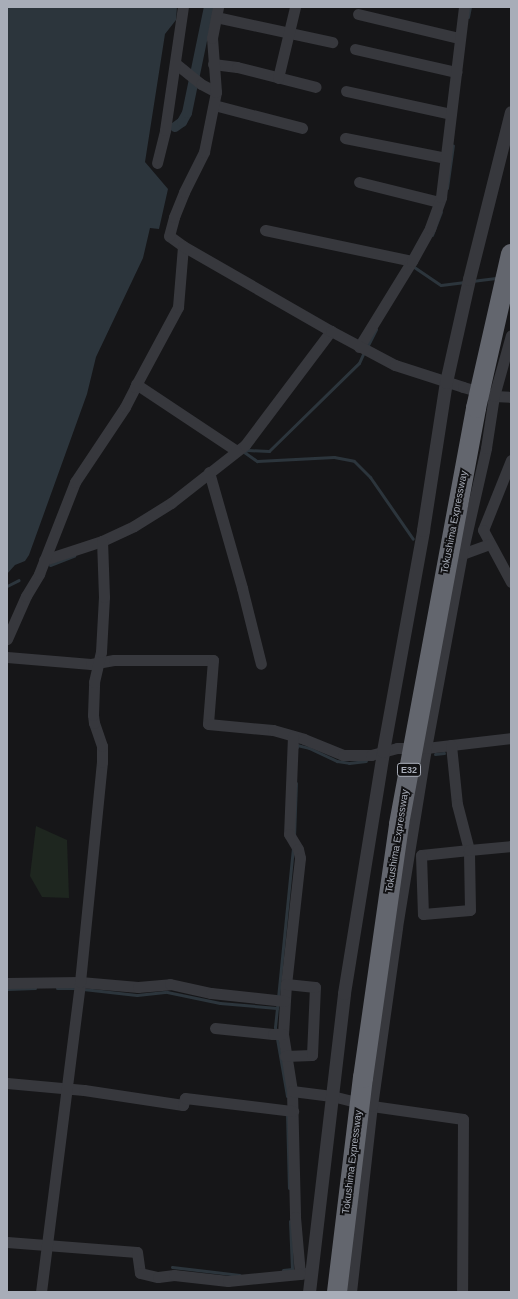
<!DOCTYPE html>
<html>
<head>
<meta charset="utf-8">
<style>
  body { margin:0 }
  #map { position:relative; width:518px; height:1299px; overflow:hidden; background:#161618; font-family:Arial,sans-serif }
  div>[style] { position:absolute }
  .green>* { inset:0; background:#1e261f }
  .water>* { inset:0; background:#2c353c }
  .stream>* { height:3px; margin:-1.5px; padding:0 1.5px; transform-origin:1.5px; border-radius:1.5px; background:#2c353c }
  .canal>* { height:10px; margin:-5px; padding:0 5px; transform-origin:5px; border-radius:5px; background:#2c353c }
  .minor>* { height:11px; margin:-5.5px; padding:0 5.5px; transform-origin:5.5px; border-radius:5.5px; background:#37383d }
  .tertiary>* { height:13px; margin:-6.5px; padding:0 6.5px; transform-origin:6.5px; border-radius:6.5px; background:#37383d }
  .motorway>* { height:20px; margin:-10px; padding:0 10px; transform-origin:10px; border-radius:10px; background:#63666e }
  span { translate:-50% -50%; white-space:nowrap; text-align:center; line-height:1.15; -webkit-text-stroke:4px #111113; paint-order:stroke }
  .shield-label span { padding:1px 3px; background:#111113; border:1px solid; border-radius:3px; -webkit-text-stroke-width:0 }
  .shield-label { font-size:9px; color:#a8adb8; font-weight:700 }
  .street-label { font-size:10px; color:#a8adb8 }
  .frame { position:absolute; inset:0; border:8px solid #a8adb8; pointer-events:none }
</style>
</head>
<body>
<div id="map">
  <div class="green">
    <div style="clip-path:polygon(36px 826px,67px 840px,69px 898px,42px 897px,30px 876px)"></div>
  </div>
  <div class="water">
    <div style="clip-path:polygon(7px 7px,177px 7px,176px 20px,165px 34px,145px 162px,168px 189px,159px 229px,150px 228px,143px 258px,96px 357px,87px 394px,29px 555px,25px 561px,15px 565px,7px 574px)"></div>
  </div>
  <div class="stream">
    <div style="left:468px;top:17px;width:10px;rotate:-79deg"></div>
    <div style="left:447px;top:188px;width:43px;rotate:-82.1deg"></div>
    <div style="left:432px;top:235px;width:25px;rotate:-69deg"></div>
    <div style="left:414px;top:267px;width:32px;rotate:34deg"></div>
    <div style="left:441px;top:285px;width:24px;rotate:-7deg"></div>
    <div style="left:472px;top:281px;width:26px;rotate:-7deg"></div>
    <div style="left:367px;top:347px;width:20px;rotate:-63deg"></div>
    <div style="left:245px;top:451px;width:3px;rotate:-18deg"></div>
    <div style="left:248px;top:450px;width:21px;rotate:3deg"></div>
    <div style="left:269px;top:451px;width:126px;rotate:-44.4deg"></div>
    <div style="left:359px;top:363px;width:12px;rotate:-66deg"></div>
    <div style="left:244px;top:452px;width:16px;rotate:35deg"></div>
    <div style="left:257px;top:461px;width:77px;rotate:-3deg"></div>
    <div style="left:334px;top:457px;width:20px;rotate:11deg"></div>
    <div style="left:354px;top:461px;width:23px;rotate:45deg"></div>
    <div style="left:370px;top:477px;width:75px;rotate:55.3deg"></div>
    <div style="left:50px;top:565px;width:26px;rotate:-21deg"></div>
    <div style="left:7px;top:586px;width:13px;rotate:-27deg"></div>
    <div style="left:297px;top:747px;width:2px;rotate:-90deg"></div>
    <div style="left:297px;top:745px;width:12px;rotate:14deg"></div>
    <div style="left:309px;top:748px;width:31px;rotate:25deg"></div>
    <div style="left:337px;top:761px;width:12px;rotate:9deg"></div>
    <div style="left:349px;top:763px;width:17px;rotate:-7deg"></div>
    <div style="left:435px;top:754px;width:9px;rotate:-6deg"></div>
    <div style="left:294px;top:837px;width:54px;rotate:-87.9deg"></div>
    <div style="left:57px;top:988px;width:17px"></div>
    <div style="left:74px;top:988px;width:63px;rotate:6.3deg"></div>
    <div style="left:137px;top:995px;width:30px;rotate:-6deg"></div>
    <div style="left:167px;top:992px;width:54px;rotate:11.7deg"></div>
    <div style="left:220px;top:1003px;width:57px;rotate:5deg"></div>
    <div style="left:277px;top:1008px;width:162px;rotate:-84.3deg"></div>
    <div style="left:7px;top:989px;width:28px;rotate:-2deg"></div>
    <div style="left:277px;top:1008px;width:19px;rotate:96deg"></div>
    <div style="left:275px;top:1027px;width:70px;rotate:80.1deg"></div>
    <div style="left:287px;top:1113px;width:75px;rotate:88.5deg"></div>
    <div style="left:172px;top:1267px;width:68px;rotate:6.7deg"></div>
    <div style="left:283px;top:1270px;width:9px;rotate:-6deg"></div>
    <div style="left:292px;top:1269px;width:48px;rotate:-92.4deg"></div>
  </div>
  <div class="canal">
    <div style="left:175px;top:127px;width:9px;rotate:-36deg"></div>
    <div style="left:182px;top:122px;width:10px;rotate:-61deg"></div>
    <div style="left:187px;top:113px;width:108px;rotate:-78.3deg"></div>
  </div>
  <div class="minor">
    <div style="left:358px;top:14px;width:104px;rotate:13.4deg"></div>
    <div style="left:216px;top:17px;width:119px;rotate:12.2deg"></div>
    <div style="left:355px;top:49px;width:104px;rotate:12.8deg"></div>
    <div style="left:175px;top:63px;width:33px;rotate:39deg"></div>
    <div style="left:201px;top:84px;width:17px;rotate:28deg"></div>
    <div style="left:213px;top:64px;width:24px;rotate:7deg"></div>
    <div style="left:237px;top:67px;width:81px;rotate:14.2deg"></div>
    <div style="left:278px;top:78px;width:73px;rotate:-76.5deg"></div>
    <div style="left:346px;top:91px;width:107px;rotate:12.4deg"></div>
    <div style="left:214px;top:105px;width:91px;rotate:14.6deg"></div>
    <div style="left:345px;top:138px;width:103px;rotate:11.2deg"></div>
    <div style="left:157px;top:163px;width:34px;rotate:-76deg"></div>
    <div style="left:165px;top:130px;width:124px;rotate:-81.7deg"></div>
    <div style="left:359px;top:182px;width:82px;rotate:14deg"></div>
    <div style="left:265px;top:230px;width:150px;rotate:11.9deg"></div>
    <div style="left:183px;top:246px;width:17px;rotate:-144deg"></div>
    <div style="left:169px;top:236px;width:20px;rotate:-75deg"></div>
    <div style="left:174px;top:217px;width:27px;rotate:-68deg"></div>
    <div style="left:184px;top:192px;width:45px;rotate:-63.4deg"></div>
    <div style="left:204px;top:152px;width:61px;rotate:-78.7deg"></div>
    <div style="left:216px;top:92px;width:54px;rotate:-94.2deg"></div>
    <div style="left:212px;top:38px;width:32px;rotate:-79deg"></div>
    <div style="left:359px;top:347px;width:101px;rotate:-58.4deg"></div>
    <div style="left:412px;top:261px;width:38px;rotate:-61deg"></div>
    <div style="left:430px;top:228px;width:33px;rotate:-70deg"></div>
    <div style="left:441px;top:197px;width:191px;rotate:-83.1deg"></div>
    <div style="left:136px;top:384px;width:121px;rotate:33.6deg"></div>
    <div style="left:511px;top:460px;width:75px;rotate:111.8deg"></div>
    <div style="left:483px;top:530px;width:59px;rotate:61.7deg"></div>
    <div style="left:209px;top:472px;width:121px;rotate:74.1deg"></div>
    <div style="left:242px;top:588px;width:78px;rotate:76deg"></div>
    <div style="left:462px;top:554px;width:29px;rotate:-20deg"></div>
    <div style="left:44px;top:560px;width:61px;rotate:-18.1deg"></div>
    <div style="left:102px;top:541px;width:35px;rotate:-25deg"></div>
    <div style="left:134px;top:526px;width:44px;rotate:-31.9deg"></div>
    <div style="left:171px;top:503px;width:94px;rotate:-38.1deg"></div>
    <div style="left:245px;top:445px;width:143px;rotate:-53deg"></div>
    <div style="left:7px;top:639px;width:47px;rotate:-66.2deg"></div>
    <div style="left:26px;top:596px;width:26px;rotate:-59deg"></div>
    <div style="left:39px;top:574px;width:99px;rotate:-68.6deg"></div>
    <div style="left:75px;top:482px;width:90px;rotate:-56.3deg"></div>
    <div style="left:125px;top:407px;width:22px;rotate:-63deg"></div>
    <div style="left:135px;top:387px;width:91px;rotate:-61.7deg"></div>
    <div style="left:178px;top:307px;width:61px;rotate:-85.3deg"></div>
    <div style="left:183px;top:246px;width:171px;rotate:29.9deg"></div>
    <div style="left:331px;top:331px;width:72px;rotate:28deg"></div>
    <div style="left:395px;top:365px;width:71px;rotate:17.9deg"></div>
    <div style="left:463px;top:387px;width:32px;rotate:16deg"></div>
    <div style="left:494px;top:396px;width:17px;rotate:3deg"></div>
    <div style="left:7px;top:657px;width:84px;rotate:4.8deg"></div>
    <div style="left:91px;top:664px;width:23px;rotate:-10deg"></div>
    <div style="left:114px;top:660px;width:99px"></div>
    <div style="left:213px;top:660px;width:64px;rotate:94.5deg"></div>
    <div style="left:208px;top:724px;width:65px;rotate:5.3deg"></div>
    <div style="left:273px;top:730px;width:32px;rotate:16deg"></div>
    <div style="left:304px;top:739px;width:42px;rotate:22.3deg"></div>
    <div style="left:343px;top:755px;width:28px"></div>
    <div style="left:371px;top:755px;width:27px;rotate:-15deg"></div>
    <div style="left:397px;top:748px;width:29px"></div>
    <div style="left:426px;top:748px;width:86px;rotate:-6.7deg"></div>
    <div style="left:293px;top:736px;width:98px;rotate:92.3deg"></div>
    <div style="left:289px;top:834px;width:17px;rotate:59deg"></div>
    <div style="left:298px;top:849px;width:9px;rotate:77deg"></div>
    <div style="left:300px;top:858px;width:127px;rotate:96.3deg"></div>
    <div style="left:286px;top:984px;width:50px;rotate:93.4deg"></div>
    <div style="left:283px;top:1034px;width:58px;rotate:81deg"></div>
    <div style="left:292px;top:1091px;width:126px;rotate:88.6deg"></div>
    <div style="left:295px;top:1217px;width:57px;rotate:85deg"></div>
    <div style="left:300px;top:1274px;width:12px;rotate:-9deg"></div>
    <div style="left:451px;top:745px;width:59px;rotate:84.2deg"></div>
    <div style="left:457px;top:804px;width:48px;rotate:75.4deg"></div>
    <div style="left:469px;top:850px;width:48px;rotate:174.1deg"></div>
    <div style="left:421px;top:855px;width:59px;rotate:88.1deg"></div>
    <div style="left:423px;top:914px;width:47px;rotate:-4.9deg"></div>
    <div style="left:470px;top:910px;width:60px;rotate:-91deg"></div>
    <div style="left:469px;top:850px;width:42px;rotate:-5.4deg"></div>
    <div style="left:7px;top:983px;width:73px;rotate:-0.8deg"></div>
    <div style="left:80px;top:982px;width:58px;rotate:4.9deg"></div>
    <div style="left:138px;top:987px;width:32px;rotate:-5deg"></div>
    <div style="left:170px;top:984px;width:42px;rotate:12.4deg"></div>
    <div style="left:211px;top:993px;width:74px;rotate:6.2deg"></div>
    <div style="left:215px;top:1028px;width:58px;rotate:5.9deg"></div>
    <div style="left:273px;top:1034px;width:10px"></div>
    <div style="left:285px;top:1056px;width:27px;rotate:-2deg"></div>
    <div style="left:312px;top:1055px;width:68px;rotate:-87.5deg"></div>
    <div style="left:315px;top:987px;width:29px;rotate:-174deg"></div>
    <div style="left:7px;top:1083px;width:77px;rotate:5.2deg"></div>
    <div style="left:84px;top:1090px;width:100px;rotate:8.6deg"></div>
    <div style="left:183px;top:1105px;width:7px;rotate:-74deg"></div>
    <div style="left:185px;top:1098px;width:109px;rotate:6.9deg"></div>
    <div style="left:292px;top:1091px;width:40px;rotate:7.1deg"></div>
    <div style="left:332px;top:1096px;width:41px;rotate:14deg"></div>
    <div style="left:372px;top:1106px;width:92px;rotate:8.1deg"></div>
    <div style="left:463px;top:1119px;width:173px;rotate:90.3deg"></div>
    <div style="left:7px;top:1242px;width:130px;rotate:4.4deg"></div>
    <div style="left:137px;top:1252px;width:21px;rotate:82deg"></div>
    <div style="left:140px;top:1273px;width:18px;rotate:13deg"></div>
    <div style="left:158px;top:1277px;width:16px;rotate:-7deg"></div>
    <div style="left:174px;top:1275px;width:54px;rotate:6.3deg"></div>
    <div style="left:228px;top:1281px;width:72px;rotate:-5.6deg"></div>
    <div style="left:41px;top:1292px;width:312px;rotate:-82.8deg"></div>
    <div style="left:80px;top:982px;width:221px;rotate:-84.3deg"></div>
    <div style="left:102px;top:762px;width:16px;rotate:-90deg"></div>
    <div style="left:102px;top:746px;width:24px;rotate:-109deg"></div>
    <div style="left:94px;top:723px;width:8px;rotate:-97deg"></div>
    <div style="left:93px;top:715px;width:33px;rotate:-88deg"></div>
    <div style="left:94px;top:682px;width:31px;rotate:-77deg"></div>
    <div style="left:101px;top:652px;width:55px;rotate:-86.9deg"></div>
    <div style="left:104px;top:597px;width:56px;rotate:-92deg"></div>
    <div style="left:351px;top:1292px;width:187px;rotate:-83.6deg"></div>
    <div style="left:372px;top:1106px;width:181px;rotate:-82deg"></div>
    <div style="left:397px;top:927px;width:181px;rotate:-80.8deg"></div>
    <div style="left:426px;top:748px;width:197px;rotate:-79.5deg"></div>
    <div style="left:462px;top:554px;width:109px;rotate:-77.2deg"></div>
    <div style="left:486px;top:448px;width:53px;rotate:-81.3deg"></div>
    <div style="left:494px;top:396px;width:63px;rotate:-74.4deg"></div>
  </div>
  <div class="tertiary">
    <div style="left:309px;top:1292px;width:301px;rotate:-83.3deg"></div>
    <div style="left:344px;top:993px;width:245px;rotate:-80.8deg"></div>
    <div style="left:383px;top:751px;width:225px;rotate:-79.7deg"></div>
    <div style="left:423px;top:530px;width:150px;rotate:-81.2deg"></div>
    <div style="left:446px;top:382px;width:106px;rotate:-77.4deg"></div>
    <div style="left:469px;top:279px;width:172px;rotate:-75.9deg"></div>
  </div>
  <div class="motorway">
    <div style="left:337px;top:1292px;width:216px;rotate:-83.1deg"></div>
    <div style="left:363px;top:1078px;width:257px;rotate:-81.9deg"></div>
    <div style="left:399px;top:824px;width:423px;rotate:-79.5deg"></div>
    <div style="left:476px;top:408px;width:158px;rotate:-77.2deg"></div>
  </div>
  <div class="shield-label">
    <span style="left:409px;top:770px">E32</span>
  </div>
  <div class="street-label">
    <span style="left:454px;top:522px;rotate:-79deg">Tokushima Expressway</span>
    <span style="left:397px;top:841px;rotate:-81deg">Tokushima Expressway</span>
    <span style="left:352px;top:1162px;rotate:-83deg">Tokushima Expressway</span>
  </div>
  <div class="frame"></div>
</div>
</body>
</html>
